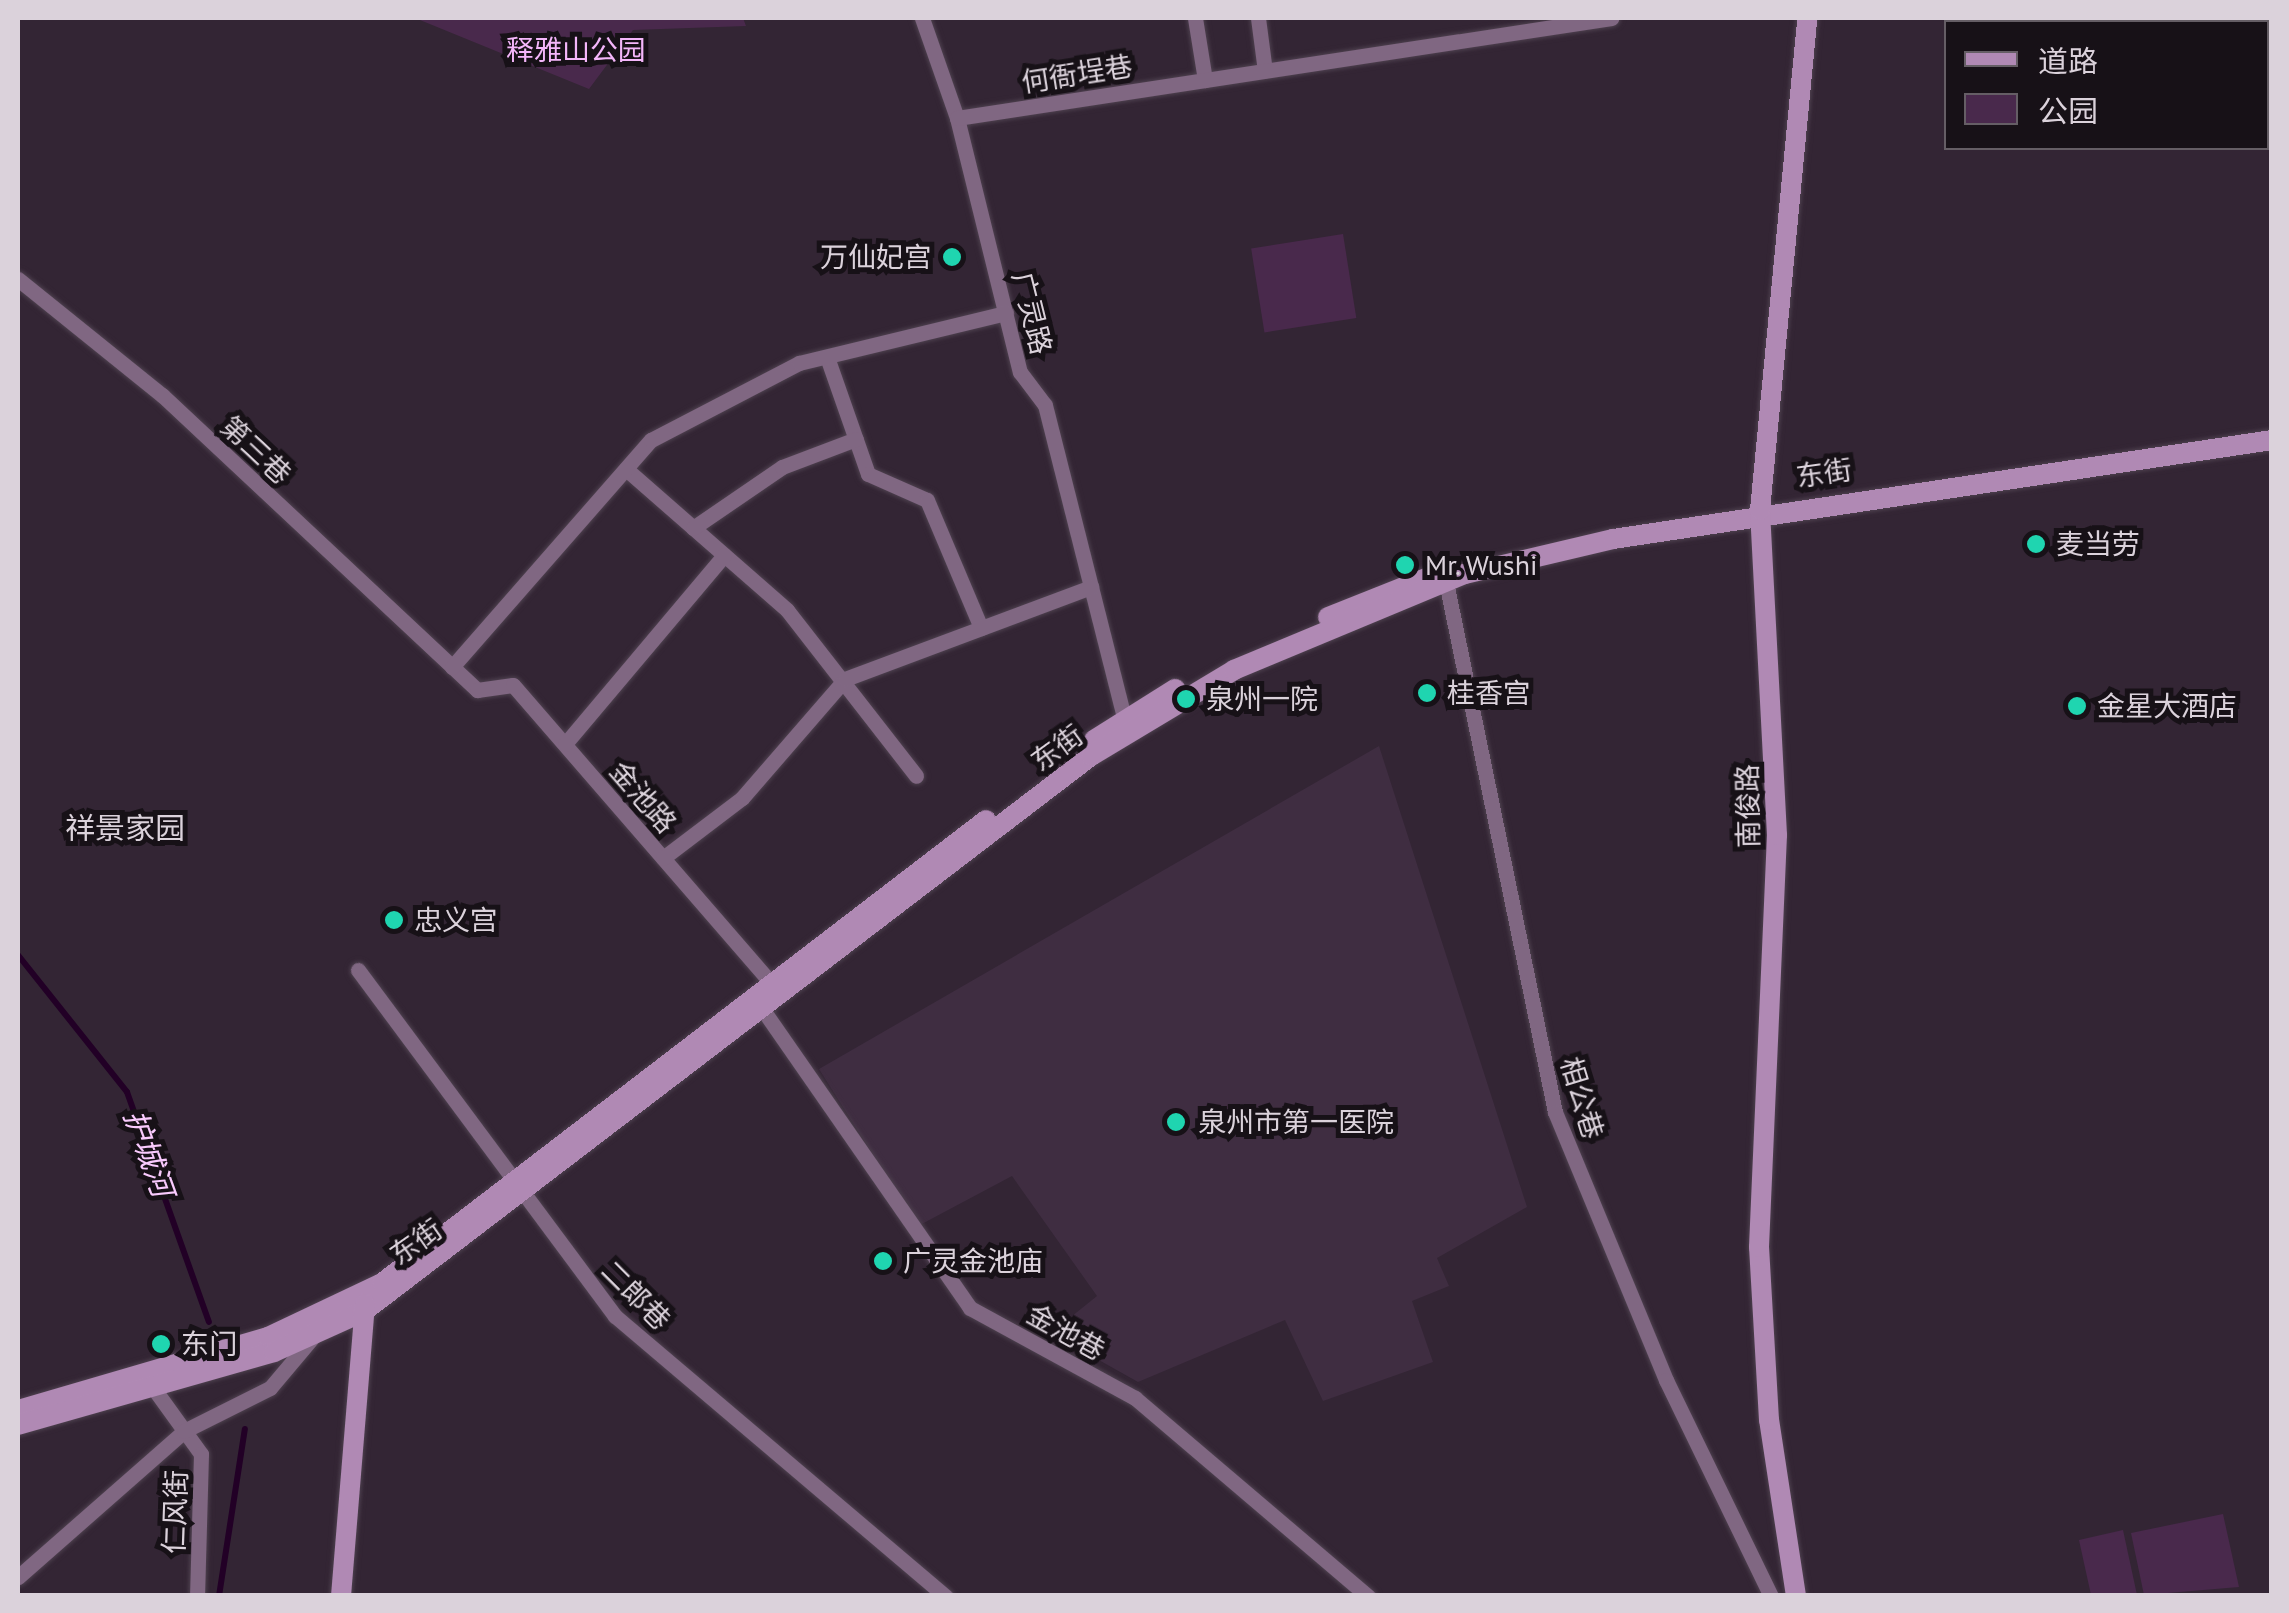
<!DOCTYPE html>
<html>
<head>
<meta charset="utf-8">
<style>
  body { margin:0 }
  #map { position:relative; width:2289px; height:1613px; overflow:hidden; background:#332534; font-family:"PT Sans","Noto Sans SC",sans-serif }
  div>[style] { position:absolute }
  .built>* { inset:0; background:#3f2d41 }
  .green>* { inset:0; background:#49294c; transform-origin:0 0 }
  .stream>* { height:6px; margin:-3px; padding:0 3px; transform-origin:3px; border-radius:3px; background:#220026 }
  .roads { filter:drop-shadow(0 0 2px #4e414f) drop-shadow(0 0 2px #4e414f) }
  .street>* { height:15px; margin:-7.5px; padding:0 7.5px; transform-origin:7.5px; border-radius:7.5px; background:#806782 }
  .secondary>* { height:20px; margin:-10px; padding:0 10px; transform-origin:10px; border-radius:10px; background:#b089b4 }
  .dots>* { width:28px; height:28px; translate:-50% -50%; box-sizing:border-box; border:5px solid #171117; border-radius:50% }
  span { translate:-50% -50%; white-space:nowrap; text-align:center; line-height:1.15; -webkit-text-stroke:10px #171117; paint-order:stroke }
  .park-label { font-size:28px; color:#f4b6fa }
  .street-label { font-size:28px; color:#dbd2db }
  .poi-label { font-size:28px; color:#dbd2db }
  .right { translate:-100% -50%; text-align:right }
  .left { translate:0 -50%; text-align:left }
  .neighbourhood-label { font-size:30px; color:#dbd2db }
  .water-label { font-size:30px; color:#f9cafd; font-style:italic }
  .frame { position:absolute; inset:0; border:20px solid #dbd2db; pointer-events:none }
  .legend { position:absolute; left:1944px; top:20px; width:325px; height:130px; box-sizing:border-box; background:#171117; border:2px solid #655e65; margin:0; padding:12px 18px; list-style:none; font-size:30px; color:#dbd2db }
  .legend li { display:flex; align-items:center; gap:20px; height:50px }
  .legend b { width:50px; border:2px solid #655e65 }
</style>
</head>
<body>
<div id="map">
  <div class="built">
    <div style="clip-path:polygon(1379px 746px,1527px 1207px,1437px 1258px,1449px 1286px,1412px 1301px,1433px 1362px,1323px 1401px,1285px 1320px,1138px 1382px,1051px 1333px,1097px 1296px,1012px 1176px,918px 1226px,819px 1069px)"></div>
  </div>
  <div class="green">
    <div style="clip-path:polygon(415px 18px,743px 18px,746px 26px,633px 30px,589px 89px)"></div>
    <div style="left:1343px;top:234px;width:85px;height:93px;rotate:81deg"></div>
    <div style="clip-path:polygon(2223px 1514px,2239px 1587px,2144px 1595px,2131px 1533px)"></div>
    <div style="clip-path:polygon(2123px 1530px,2137px 1595px,2091px 1595px,2079px 1540px)"></div>
  </div>
  <div class="stream">
    <div style="left:18px;top:955px;width:175px;rotate:51.5deg"></div>
    <div style="left:127px;top:1092px;width:244px;rotate:70.4deg"></div>
    <div style="left:219px;top:1596px;width:169px;rotate:-81.2deg"></div>
  </div>
  <div class="roads">
    <div class="street">
      <div style="left:922px;top:18px;width:106px;rotate:70.7deg"></div>
      <div style="left:957px;top:118px;width:262px;rotate:76.1deg"></div>
      <div style="left:1020px;top:372px;width:41px;rotate:52.9deg"></div>
      <div style="left:1045px;top:405px;width:334px;rotate:75.8deg"></div>
      <div style="left:1195px;top:18px;width:63px;rotate:80.8deg"></div>
      <div style="left:1258px;top:18px;width:53px;rotate:82.5deg"></div>
      <div style="left:2102px;top:18px;width:38px;rotate:6deg"></div>
      <div style="left:2266px;top:36px;width:6px;rotate:-9deg"></div>
      <div style="left:957px;top:118px;width:662px;rotate:-8.69deg"></div>
      <div style="left:18px;top:279px;width:185px;rotate:38.9deg"></div>
      <div style="left:162px;top:395px;width:432px;rotate:43.1deg"></div>
      <div style="left:477px;top:690px;width:36px;rotate:-8deg"></div>
      <div style="left:513px;top:685px;width:402px;rotate:49.1deg"></div>
      <div style="left:827px;top:357px;width:124px;rotate:70.7deg"></div>
      <div style="left:868px;top:474px;width:64px;rotate:23.8deg"></div>
      <div style="left:927px;top:500px;width:139px;rotate:67.1deg"></div>
      <div style="left:626px;top:469px;width:214px;rotate:41.2deg"></div>
      <div style="left:787px;top:610px;width:210px;rotate:52.1deg"></div>
      <div style="left:693px;top:528px;width:108px;rotate:-34.4deg"></div>
      <div style="left:782px;top:467px;width:79px;rotate:-20.7deg"></div>
      <div style="left:1446px;top:582px;width:541px;rotate:78.38deg"></div>
      <div style="left:1555px;top:1112px;width:290px;rotate:67.5deg"></div>
      <div style="left:1666px;top:1380px;width:240px;rotate:64.1deg"></div>
      <div style="left:452px;top:667px;width:302px;rotate:-48.8deg"></div>
      <div style="left:651px;top:440px;width:167px;rotate:-27.5deg"></div>
      <div style="left:799px;top:363px;width:213px;rotate:-13.6deg"></div>
      <div style="left:565px;top:744px;width:247px;rotate:-49.9deg"></div>
      <div style="left:663px;top:858px;width:99px;rotate:-37.2deg"></div>
      <div style="left:742px;top:798px;width:157px;rotate:-49.1deg"></div>
      <div style="left:845px;top:679px;width:263px;rotate:-20.5deg"></div>
      <div style="left:358px;top:970px;width:431px;rotate:53.4deg"></div>
      <div style="left:615px;top:1316px;width:433px;rotate:40.3deg"></div>
      <div style="left:763px;top:1010px;width:363px;rotate:55.2deg"></div>
      <div style="left:970px;top:1308px;width:188px;rotate:28.6deg"></div>
      <div style="left:1135px;top:1398px;width:306px;rotate:40.4deg"></div>
      <div style="left:152px;top:1386px;width:84px;rotate:54.2deg"></div>
      <div style="left:201px;top:1454px;width:142px;rotate:91.6deg"></div>
      <div style="left:18px;top:1577px;width:221px;rotate:-41.3deg"></div>
      <div style="left:184px;top:1431px;width:96px;rotate:-26.6deg"></div>
      <div style="left:270px;top:1388px;width:67px;rotate:-49.9deg"></div>
    </div>
    <div class="secondary">
      <div style="left:1328px;top:617px;width:105px;rotate:-21.7deg"></div>
      <div style="left:1094px;top:740px;width:96px;rotate:-32.2deg"></div>
      <div style="left:18px;top:1410px;width:260px;rotate:-16.3deg"></div>
      <div style="left:268px;top:1337px;width:126px;rotate:-25.3deg"></div>
      <div style="left:382px;top:1283px;width:761px;rotate:-37.47deg"></div>
      <div style="left:18px;top:1425px;width:266px;rotate:-15.9deg"></div>
      <div style="left:274px;top:1352px;width:98px;rotate:-24.2deg"></div>
      <div style="left:363px;top:1312px;width:916px;rotate:-37.37deg"></div>
      <div style="left:1091px;top:756px;width:167px;rotate:-31deg"></div>
      <div style="left:1234px;top:670px;width:250px;rotate:-22.6deg"></div>
      <div style="left:1465px;top:574px;width:152px;rotate:-13.3deg"></div>
      <div style="left:1613px;top:539px;width:666px;rotate:-8.54deg"></div>
      <div style="left:341px;top:1596px;width:293px;rotate:-85.3deg"></div>
      <div style="left:1796px;top:1596px;width:178px;rotate:-98.7deg"></div>
      <div style="left:1769px;top:1420px;width:173px;rotate:-93.3deg"></div>
      <div style="left:1759px;top:1247px;width:412px;rotate:-87.5deg"></div>
      <div style="left:1777px;top:835px;width:325px;rotate:-93deg"></div>
      <div style="left:1760px;top:510px;width:494px;rotate:-84.5deg"></div>
    </div>
  </div>
  <div class="dots">
    <div style="left:952px;top:257px;background:#1fd5b0"></div>
    <div style="left:2036px;top:544px;background:#1fd5b0"></div>
    <div style="left:1405px;top:565px;background:#1fd5b0"></div>
    <div style="left:1427px;top:693px;background:#1fd5b0"></div>
    <div style="left:1186px;top:699px;background:#1fd5b0"></div>
    <div style="left:2077px;top:706px;background:#1fd5b0"></div>
    <div style="left:394px;top:920px;background:#1fd5b0"></div>
    <div style="left:1176px;top:1122px;background:#1fd5b0"></div>
    <div style="left:883px;top:1261px;background:#1fd5b0"></div>
    <div style="left:161px;top:1344px;background:#1fd5b0"></div>
  </div>
  <div class="park-label">
    <span style="left:576px;top:50px">释雅山公园</span>
  </div>
  <div class="street-label">
    <span style="left:1077px;top:74px;rotate:-9deg">何衙埕巷</span>
    <span style="left:1032px;top:313px;rotate:76deg">广灵路</span>
    <span style="left:256px;top:450px;rotate:43deg">第三巷</span>
    <span style="left:1824px;top:473px;rotate:-8deg">东街</span>
    <span style="left:1057px;top:748px;rotate:-36deg">东街</span>
    <span style="left:643px;top:797px;rotate:49deg">金池路</span>
    <span style="left:1748px;top:806px;rotate:-91deg">南俊路</span>
    <span style="left:1582px;top:1098px;rotate:73deg">相公巷</span>
    <span style="left:416px;top:1242px;rotate:-35deg">东街</span>
    <span style="left:636px;top:1295px;rotate:45deg">二郎巷</span>
    <span style="left:1066px;top:1332px;rotate:29deg">金池巷</span>
    <span style="left:175px;top:1512px;rotate:-88deg">仁风街</span>
  </div>
  <div class="poi-label">
    <span class="right" style="left:932px;top:257px">万仙妃宫</span>
    <span class="left" style="left:2056px;top:544px">麦当劳</span>
    <span class="left" style="left:1425px;top:565px">Mr. Wushi</span>
    <span class="left" style="left:1447px;top:693px">桂香宫</span>
    <span class="left" style="left:1206px;top:699px">泉州一院</span>
    <span class="left" style="left:2097px;top:706px">金星大酒店</span>
    <span class="left" style="left:414px;top:920px">忠义宫</span>
    <span class="left" style="left:1198px;top:1122px">泉州市第一医院</span>
    <span class="left" style="left:903px;top:1261px">广灵金池庙</span>
    <span class="left" style="left:181px;top:1344px">东门</span>
  </div>
  <div class="neighbourhood-label">
    <span style="left:125px;top:828px">祥景家园</span>
  </div>
  <div class="water-label">
    <span style="left:149px;top:1153px;rotate:70deg">护城河</span>
  </div>
  <div class="frame"></div>
  <ul class="legend">
  <li><b style="height:12px;background:#b089b4"></b>道路</li>
  <li><b style="height:28px;background:#49294c"></b>公园</li>
  </ul>
</div>
</body>
</html>
